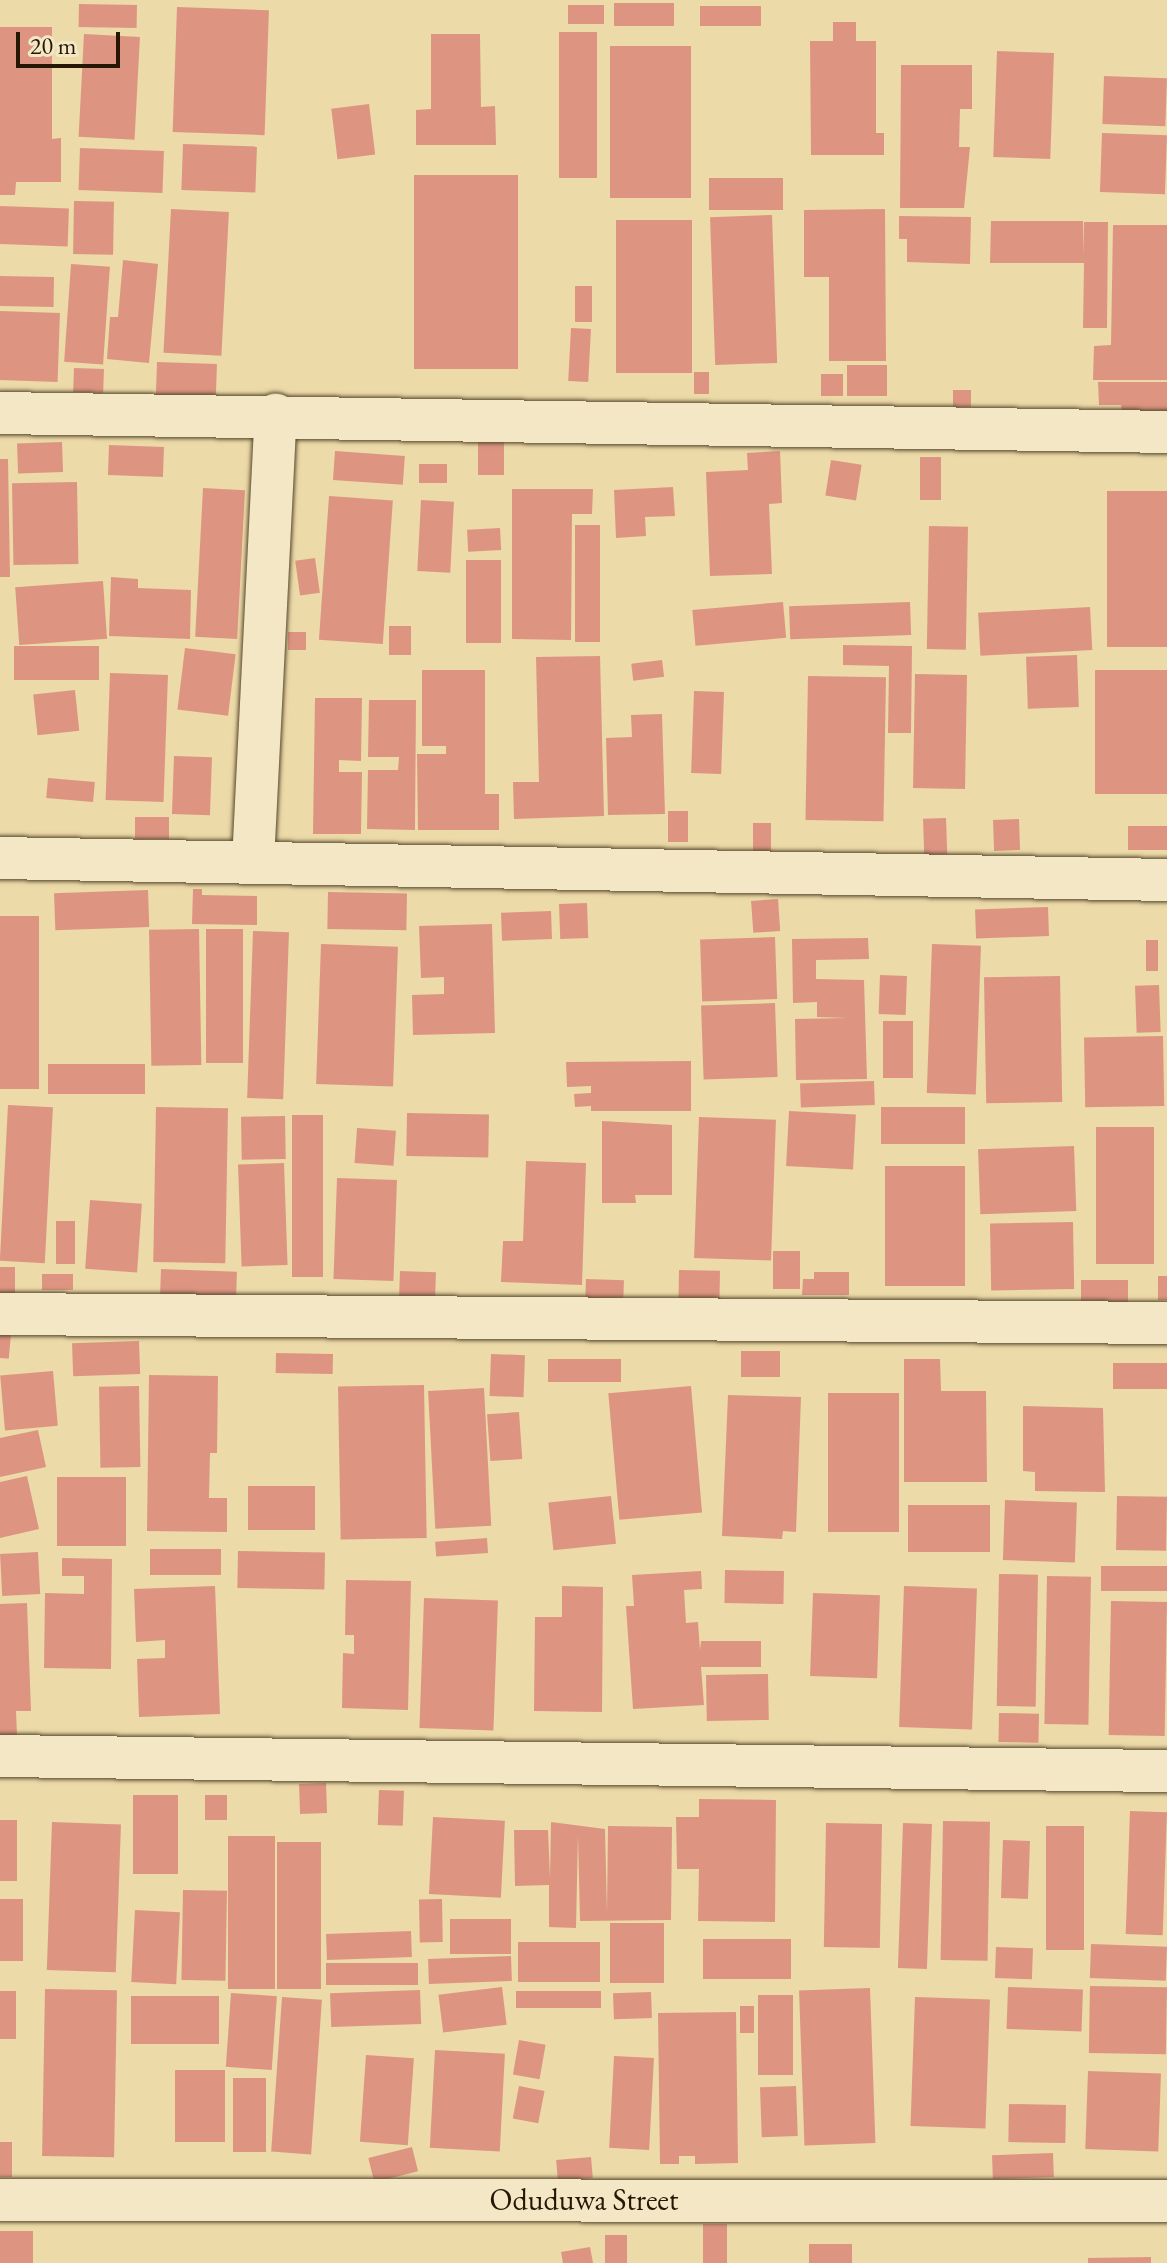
<!DOCTYPE html>
<html>
<head>
<meta charset="utf-8">
<style>
  body { margin:0 }
  #map { position:relative; width:1167px; height:2263px; overflow:hidden; background:#ecdaa8; font-family:"EB Garamond",serif }
  div>[style] { position:absolute }
  .building>* { inset:0; background:#dd9581; transform-origin:0 0 }
  .roads { filter:drop-shadow(0 0 2px #58472d) drop-shadow(0 0 2px #58472d) }
  .minor>* { height:42px; margin:-21px; padding:0 21px; transform-origin:21px; border-radius:21px; background:#f3e7c6 }
  span { translate:-50% -50%; white-space:nowrap; text-align:center; line-height:1.15; -webkit-text-stroke:7px #f3e7c6; paint-order:stroke }
  .street-label { font-size:30px; color:#261604 }
  .scale { position:absolute; left:16px; top:32px; width:104px; height:36px; box-sizing:border-box; border:4px solid #261604; border-top:0; padding-left:10px; font-size:24px; line-height:28px; white-space:nowrap; color:#261604; -webkit-text-stroke:6px #f3e7c6; paint-order:stroke }
</style>
</head>
<body>
<div id="map">
  <div class="building">
    <div style="left:614px;top:3px;width:60px;height:23px"></div>
    <div style="left:79px;top:4px;width:58px;height:23px;rotate:1deg"></div>
    <div style="left:568px;top:5px;width:36px;height:19px"></div>
    <div style="left:700px;top:6px;width:61px;height:20px"></div>
    <div style="left:177px;top:7px;width:92px;height:125px;rotate:2deg"></div>
    <div style="clip-path:polygon(833px 22px,856px 22px,856px 41px,876px 41px,876px 133px,884px 133px,884px 155px,811px 155px,810px 41px,833px 41px)"></div>
    <div style="clip-path:polygon(0 27px,52px 27px,52px 139px,61px 138px,61px 182px,16px 182px,15px 195px,0 195px)"></div>
    <div style="left:559px;top:32px;width:38px;height:146px"></div>
    <div style="left:84px;top:34px;width:56px;height:103px;rotate:3deg"></div>
    <div style="clip-path:polygon(431px 34px,480px 34px,481px 107px,495px 106px,496px 145px,416px 145px,416px 110px,431px 109px)"></div>
    <div style="left:610px;top:46px;width:81px;height:152px"></div>
    <div style="left:997px;top:51px;width:57px;height:106px;rotate:2deg"></div>
    <div style="clip-path:polygon(901px 65px,972px 65px,972px 109px,960px 109px,959px 147px,970px 147px,964px 208px,900px 208px)"></div>
    <div style="left:1104px;top:76px;width:63px;height:48px;rotate:2deg"></div>
    <div style="left:369px;top:104px;width:51px;height:38px;rotate:83deg"></div>
    <div style="left:1102px;top:133px;width:65px;height:59px;rotate:2deg"></div>
    <div style="left:183px;top:144px;width:74px;height:46px;rotate:2deg"></div>
    <div style="left:80px;top:148px;width:84px;height:42px;rotate:2deg"></div>
    <div style="left:414px;top:175px;width:104px;height:194px"></div>
    <div style="left:709px;top:178px;width:74px;height:32px"></div>
    <div style="left:74px;top:201px;width:40px;height:53px;rotate:1deg"></div>
    <div style="left:0;top:206px;width:69px;height:38px;rotate:2deg"></div>
    <div style="left:171px;top:209px;width:58px;height:144px;rotate:3deg"></div>
    <div style="clip-path:polygon(885px 209px,886px 361px,829px 361px,829px 277px,804px 277px,804px 210px)"></div>
    <div style="left:772px;top:215px;width:148px;height:62px;rotate:88deg"></div>
    <div style="clip-path:polygon(899px 216px,971px 217px,970px 264px,907px 262px,907px 239px,899px 239px)"></div>
    <div style="left:616px;top:220px;width:76px;height:153px"></div>
    <div style="clip-path:polygon(991px 221px,1083px 221px,1083px 257px,1084px 222px,1108px 222px,1107px 328px,1083px 328px,1084px 263px,990px 263px)"></div>
    <div style="clip-path:polygon(1113px 225px,1167px 225px,1167px 380px,1093px 380px,1094px 346px,1111px 345px)"></div>
    <div style="clip-path:polygon(123px 260px,158px 264px,149px 363px,107px 359px,110px 317px,118px 317px)"></div>
    <div style="left:71px;top:264px;width:39px;height:98px;rotate:4deg"></div>
    <div style="left:0;top:276px;width:54px;height:30px;rotate:1deg"></div>
    <div style="left:575px;top:286px;width:17px;height:36px"></div>
    <div style="left:0;top:311px;width:60px;height:69px;rotate:2deg"></div>
    <div style="left:571px;top:328px;width:20px;height:53px;rotate:3deg"></div>
    <div style="left:157px;top:362px;width:60px;height:33px;rotate:2deg"></div>
    <div style="left:887px;top:365px;width:31px;height:40px;rotate:90deg"></div>
    <div style="left:74px;top:368px;width:30px;height:24px;rotate:2deg"></div>
    <div style="left:694px;top:372px;width:15px;height:22px"></div>
    <div style="left:821px;top:374px;width:22px;height:22px"></div>
    <div style="clip-path:polygon(1098px 382px,1167px 382px,1167px 411px,1122px 411px,1121px 405px,1099px 405px)"></div>
    <div style="left:953px;top:390px;width:18px;height:17px"></div>
    <div style="left:478px;top:441px;width:26px;height:34px"></div>
    <div style="left:62px;top:442px;width:30px;height:45px;rotate:88deg"></div>
    <div style="left:109px;top:445px;width:55px;height:30px;rotate:2deg"></div>
    <div style="left:335px;top:451px;width:70px;height:29px;rotate:4deg"></div>
    <div style="clip-path:polygon(780px 451px,782px 503px,769px 504px,772px 574px,710px 576px,706px 472px,748px 470px,747px 453px)"></div>
    <div style="left:920px;top:457px;width:21px;height:43px"></div>
    <div style="clip-path:polygon(0 459px,8px 459px,10px 577px,0 577px)"></div>
    <div style="left:831px;top:460px;width:31px;height:36px;rotate:9deg"></div>
    <div style="left:419px;top:464px;width:28px;height:19px"></div>
    <div style="left:77px;top:482px;width:82px;height:65px;rotate:89deg"></div>
    <div style="clip-path:polygon(673px 487px,675px 516px,645px 517px,646px 536px,616px 538px,614px 490px)"></div>
    <div style="left:203px;top:488px;width:42px;height:149px;rotate:3deg"></div>
    <div style="clip-path:polygon(512px 489px,593px 489px,592px 514px,572px 514px,571px 640px,512px 639px)"></div>
    <div style="left:1167px;top:491px;width:156px;height:60px;rotate:90deg"></div>
    <div style="left:329px;top:496px;width:64px;height:144px;rotate:4deg"></div>
    <div style="left:421px;top:500px;width:33px;height:71px;rotate:3deg"></div>
    <div style="left:575px;top:525px;width:25px;height:117px"></div>
    <div style="left:929px;top:526px;width:39px;height:123px;rotate:1deg"></div>
    <div style="left:500px;top:528px;width:22px;height:33px;rotate:87deg"></div>
    <div style="left:315px;top:558px;width:35px;height:20px;rotate:82deg"></div>
    <div style="left:466px;top:560px;width:35px;height:83px"></div>
    <div style="clip-path:polygon(111px 577px,138px 579px,138px 588px,191px 590px,190px 639px,109px 636px)"></div>
    <div style="left:103px;top:581px;width:58px;height:88px;rotate:86deg"></div>
    <div style="left:783px;top:602px;width:36px;height:91px;rotate:85deg"></div>
    <div style="left:910px;top:602px;width:33px;height:121px;rotate:88deg"></div>
    <div style="left:1090px;top:607px;width:43px;height:112px;rotate:87deg"></div>
    <div style="left:389px;top:626px;width:22px;height:29px"></div>
    <div style="left:288px;top:632px;width:18px;height:18px"></div>
    <div style="clip-path:polygon(843px 645px,912px 646px,911px 733px,888px 733px,889px 666px,843px 665px)"></div>
    <div style="left:99px;top:646px;width:34px;height:85px;rotate:90deg"></div>
    <div style="left:185px;top:648px;width:51px;height:62px;rotate:7deg"></div>
    <div style="left:1077px;top:655px;width:52px;height:51px;rotate:88deg"></div>
    <div style="clip-path:polygon(600px 656px,604px 816px,514px 819px,513px 782px,539px 782px,536px 657px)"></div>
    <div style="left:662px;top:660px;width:17px;height:31px;rotate:83deg"></div>
    <div style="clip-path:polygon(422px 670px,485px 670px,485px 794px,499px 794px,499px 830px,418px 830px,417px 754px,446px 754px,446px 746px,422px 746px)"></div>
    <div style="left:1167px;top:670px;width:124px;height:72px;rotate:90deg"></div>
    <div style="left:110px;top:673px;width:58px;height:127px;rotate:2deg"></div>
    <div style="left:915px;top:674px;width:52px;height:114px;rotate:1deg"></div>
    <div style="left:808px;top:676px;width:78px;height:144px;rotate:1deg"></div>
    <div style="left:75px;top:690px;width:41px;height:42px;rotate:84deg"></div>
    <div style="left:694px;top:691px;width:30px;height:82px;rotate:2deg"></div>
    <div style="clip-path:polygon(315px 698px,362px 698px,361px 761px,339px 760px,339px 772px,362px 772px,361px 834px,313px 834px)"></div>
    <div style="clip-path:polygon(369px 700px,416px 700px,415px 830px,367px 829px,368px 770px,398px 770px,399px 757px,368px 757px)"></div>
    <div style="clip-path:polygon(662px 714px,665px 814px,608px 815px,606px 738px,632px 737px,631px 715px)"></div>
    <div style="left:174px;top:756px;width:38px;height:58px;rotate:2deg"></div>
    <div style="left:48px;top:778px;width:47px;height:20px;rotate:5deg"></div>
    <div style="left:668px;top:811px;width:20px;height:31px"></div>
    <div style="left:135px;top:817px;width:34px;height:22px"></div>
    <div style="left:946px;top:818px;width:36px;height:23px;rotate:88deg"></div>
    <div style="left:1019px;top:819px;width:31px;height:26px;rotate:88deg"></div>
    <div style="left:753px;top:823px;width:18px;height:29px"></div>
    <div style="left:1167px;top:826px;width:24px;height:39px;rotate:90deg"></div>
    <div style="clip-path:polygon(193px 889px,202px 889px,202px 895px,257px 896px,257px 925px,192px 924px)"></div>
    <div style="left:148px;top:890px;width:37px;height:94px;rotate:88deg"></div>
    <div style="left:328px;top:892px;width:79px;height:37px;rotate:1deg"></div>
    <div style="left:778px;top:899px;width:32px;height:27px;rotate:86deg"></div>
    <div style="left:587px;top:903px;width:35px;height:28px;rotate:88deg"></div>
    <div style="left:1048px;top:907px;width:29px;height:73px;rotate:88deg"></div>
    <div style="left:551px;top:911px;width:28px;height:50px;rotate:88deg"></div>
    <div style="left:0;top:916px;width:39px;height:173px"></div>
    <div style="clip-path:polygon(492px 924px,495px 1033px,413px 1035px,412px 995px,444px 994px,444px 977px,421px 978px,419px 926px)"></div>
    <div style="left:199px;top:929px;width:136px;height:50px;rotate:89deg"></div>
    <div style="left:206px;top:929px;width:37px;height:134px"></div>
    <div style="left:253px;top:931px;width:36px;height:167px;rotate:2deg"></div>
    <div style="left:775px;top:937px;width:62px;height:75px;rotate:88deg"></div>
    <div style="clip-path:polygon(868px 938px,869px 959px,816px 960px,816px 979px,864px 980px,867px 1079px,796px 1080px,795px 1019px,848px 1018px,817px 1017px,817px 1002px,793px 1003px,792px 939px)"></div>
    <div style="left:1146px;top:940px;width:12px;height:31px"></div>
    <div style="left:321px;top:944px;width:77px;height:140px;rotate:2deg"></div>
    <div style="left:932px;top:944px;width:49px;height:149px;rotate:2deg"></div>
    <div style="left:880px;top:975px;width:27px;height:39px;rotate:2deg"></div>
    <div style="left:1060px;top:976px;width:126px;height:76px;rotate:89deg"></div>
    <div style="left:1159px;top:985px;width:47px;height:24px;rotate:88deg"></div>
    <div style="left:775px;top:1003px;width:74px;height:74px;rotate:88deg"></div>
    <div style="left:883px;top:1021px;width:30px;height:57px"></div>
    <div style="left:1163px;top:1036px;width:70px;height:79px;rotate:89deg"></div>
    <div style="clip-path:polygon(691px 1061px,691px 1111px,591px 1111px,591px 1106px,575px 1107px,574px 1094px,591px 1093px,591px 1086px,567px 1087px,566px 1062px)"></div>
    <div style="left:145px;top:1064px;width:30px;height:97px;rotate:90deg"></div>
    <div style="left:874px;top:1081px;width:24px;height:74px;rotate:88deg"></div>
    <div style="left:8px;top:1105px;width:45px;height:156px;rotate:3deg"></div>
    <div style="left:156px;top:1107px;width:72px;height:155px;rotate:1deg"></div>
    <div style="left:881px;top:1107px;width:84px;height:37px"></div>
    <div style="left:789px;top:1111px;width:67px;height:55px;rotate:3deg"></div>
    <div style="left:407px;top:1113px;width:82px;height:43px;rotate:1deg"></div>
    <div style="left:292px;top:1115px;width:31px;height:162px"></div>
    <div style="left:285px;top:1116px;width:43px;height:44px;rotate:89deg"></div>
    <div style="left:699px;top:1117px;width:77px;height:141px;rotate:2deg"></div>
    <div style="clip-path:polygon(602px 1121px,672px 1125px,672px 1195px,635px 1195px,636px 1203px,602px 1203px)"></div>
    <div style="left:1096px;top:1127px;width:58px;height:137px"></div>
    <div style="left:357px;top:1128px;width:39px;height:35px;rotate:4deg"></div>
    <div style="left:1074px;top:1146px;width:65px;height:96px;rotate:88deg"></div>
    <div style="clip-path:polygon(526px 1161px,586px 1163px,582px 1285px,501px 1282px,503px 1241px,523px 1241px)"></div>
    <div style="left:284px;top:1163px;width:102px;height:46px;rotate:88deg"></div>
    <div style="left:885px;top:1166px;width:80px;height:120px"></div>
    <div style="left:337px;top:1178px;width:60px;height:101px;rotate:2deg"></div>
    <div style="left:90px;top:1200px;width:52px;height:69px;rotate:4deg"></div>
    <div style="left:56px;top:1221px;width:19px;height:43px"></div>
    <div style="left:1073px;top:1222px;width:67px;height:83px;rotate:89deg"></div>
    <div style="left:773px;top:1251px;width:27px;height:38px"></div>
    <div style="left:0;top:1267px;width:15px;height:27px"></div>
    <div style="left:161px;top:1269px;width:76px;height:28px;rotate:2deg"></div>
    <div style="left:679px;top:1270px;width:41px;height:33px;rotate:1deg"></div>
    <div style="left:400px;top:1271px;width:36px;height:29px;rotate:2deg"></div>
    <div style="clip-path:polygon(814px 1272px,849px 1272px,849px 1295px,802px 1295px,803px 1279px,814px 1279px)"></div>
    <div style="left:42px;top:1274px;width:31px;height:16px"></div>
    <div style="left:1158px;top:1276px;width:9px;height:24px"></div>
    <div style="left:586px;top:1279px;width:38px;height:26px;rotate:2deg"></div>
    <div style="left:1081px;top:1280px;width:47px;height:24px"></div>
    <div style="left:0;top:1333px;width:11px;height:25px;rotate:5deg"></div>
    <div style="left:139px;top:1341px;width:33px;height:67px;rotate:88deg"></div>
    <div style="left:741px;top:1351px;width:39px;height:26px"></div>
    <div style="left:276px;top:1353px;width:57px;height:20px;rotate:1deg"></div>
    <div style="left:491px;top:1354px;width:34px;height:42px;rotate:2deg"></div>
    <div style="left:621px;top:1359px;width:23px;height:73px;rotate:90deg"></div>
    <div style="clip-path:polygon(904px 1359px,940px 1359px,941px 1391px,986px 1391px,987px 1482px,904px 1482px)"></div>
    <div style="left:1167px;top:1363px;width:26px;height:54px;rotate:90deg"></div>
    <div style="left:53px;top:1371px;width:55px;height:53px;rotate:85deg"></div>
    <div style="clip-path:polygon(149px 1375px,218px 1376px,217px 1453px,210px 1453px,209px 1498px,227px 1498px,227px 1532px,147px 1531px)"></div>
    <div style="left:424px;top:1385px;width:153px;height:86px;rotate:89deg"></div>
    <div style="left:139px;top:1386px;width:81px;height:40px;rotate:89deg"></div>
    <div style="left:691px;top:1386px;width:127px;height:83px;rotate:85deg"></div>
    <div style="left:484px;top:1388px;width:138px;height:56px;rotate:87deg"></div>
    <div style="left:828px;top:1393px;width:71px;height:139px"></div>
    <div style="clip-path:polygon(728px 1395px,801px 1397px,796px 1532px,783px 1531px,782px 1539px,722px 1536px)"></div>
    <div style="clip-path:polygon(1023px 1406px,1103px 1408px,1105px 1492px,1035px 1491px,1035px 1472px,1023px 1471px)"></div>
    <div style="left:519px;top:1412px;width:47px;height:32px;rotate:86deg"></div>
    <div style="clip-path:polygon(38px 1430px,46px 1467px,0 1477px,0 1438px)"></div>
    <div style="clip-path:polygon(27px 1476px,39px 1529px,0 1538px,0 1482px)"></div>
    <div style="left:57px;top:1477px;width:69px;height:69px"></div>
    <div style="left:248px;top:1486px;width:67px;height:44px"></div>
    <div style="left:611px;top:1496px;width:48px;height:63px;rotate:84deg"></div>
    <div style="left:1117px;top:1496px;width:50px;height:54px;rotate:1deg"></div>
    <div style="left:1005px;top:1500px;width:72px;height:60px;rotate:2deg"></div>
    <div style="left:908px;top:1505px;width:82px;height:47px"></div>
    <div style="left:487px;top:1538px;width:15px;height:52px;rotate:86deg"></div>
    <div style="left:150px;top:1549px;width:71px;height:26px"></div>
    <div style="left:238px;top:1551px;width:87px;height:37px;rotate:1deg"></div>
    <div style="left:38px;top:1552px;width:42px;height:38px;rotate:87deg"></div>
    <div style="clip-path:polygon(62px 1558px,112px 1559px,111px 1669px,44px 1668px,45px 1593px,84px 1594px,84px 1576px,62px 1576px)"></div>
    <div style="left:1167px;top:1566px;width:25px;height:66px;rotate:90deg"></div>
    <div style="left:725px;top:1570px;width:59px;height:33px;rotate:1deg"></div>
    <div style="clip-path:polygon(701px 1571px,702px 1589px,684px 1590px,686px 1623px,698px 1622px,700px 1650px,701px 1641px,761px 1641px,761px 1667px,701px 1667px,704px 1705px,633px 1709px,626px 1606px,634px 1606px,632px 1575px)"></div>
    <div style="left:999px;top:1574px;width:39px;height:132px;rotate:1deg"></div>
    <div style="left:1047px;top:1576px;width:44px;height:148px;rotate:1deg"></div>
    <div style="clip-path:polygon(346px 1580px,411px 1581px,408px 1710px,342px 1708px,343px 1653px,354px 1654px,354px 1635px,345px 1635px)"></div>
    <div style="clip-path:polygon(215px 1586px,220px 1714px,139px 1717px,137px 1659px,165px 1658px,165px 1640px,136px 1642px,134px 1589px)"></div>
    <div style="clip-path:polygon(562px 1586px,603px 1587px,602px 1712px,534px 1711px,535px 1617px,562px 1617px)"></div>
    <div style="left:904px;top:1586px;width:73px;height:141px;rotate:2deg"></div>
    <div style="left:813px;top:1593px;width:67px;height:83px;rotate:2deg"></div>
    <div style="left:424px;top:1598px;width:74px;height:130px;rotate:2deg"></div>
    <div style="left:1111px;top:1601px;width:56px;height:134px;rotate:1deg"></div>
    <div style="clip-path:polygon(27px 1603px,31px 1711px,16px 1711px,17px 1735px,0 1736px,0 1604px)"></div>
    <div style="left:768px;top:1674px;width:46px;height:62px;rotate:89deg"></div>
    <div style="left:999px;top:1713px;width:40px;height:29px;rotate:1deg"></div>
    <div style="left:326px;top:1783px;width:30px;height:27px;rotate:88deg"></div>
    <div style="left:379px;top:1790px;width:25px;height:35px;rotate:2deg"></div>
    <div style="left:133px;top:1795px;width:45px;height:79px"></div>
    <div style="left:205px;top:1795px;width:22px;height:25px"></div>
    <div style="clip-path:polygon(699px 1799px,776px 1800px,775px 1922px,698px 1921px,699px 1869px,677px 1869px,676px 1817px,699px 1817px)"></div>
    <div style="left:1130px;top:1811px;width:37px;height:123px;rotate:2deg"></div>
    <div style="left:433px;top:1817px;width:72px;height:77px;rotate:3deg"></div>
    <div style="left:0;top:1820px;width:17px;height:61px"></div>
    <div style="left:943px;top:1821px;width:47px;height:139px;rotate:1deg"></div>
    <div style="left:52px;top:1822px;width:69px;height:148px;rotate:2deg"></div>
    <div style="clip-path:polygon(551px 1822px,605px 1829px,607px 1913px,608px 1826px,672px 1827px,671px 1920px,580px 1921px,578px 1835px,576px 1928px,549px 1927px,549px 1885px,515px 1886px,514px 1830px,548px 1830px,550px 1878px)"></div>
    <div style="left:826px;top:1823px;width:56px;height:124px;rotate:1deg"></div>
    <div style="left:903px;top:1823px;width:29px;height:145px;rotate:2deg"></div>
    <div style="left:1046px;top:1826px;width:38px;height:124px"></div>
    <div style="left:228px;top:1836px;width:47px;height:153px"></div>
    <div style="left:1003px;top:1840px;width:27px;height:58px;rotate:2deg"></div>
    <div style="left:277px;top:1842px;width:44px;height:147px"></div>
    <div style="left:183px;top:1890px;width:44px;height:90px;rotate:1deg"></div>
    <div style="left:0;top:1899px;width:23px;height:62px"></div>
    <div style="left:442px;top:1899px;width:43px;height:23px;rotate:89deg"></div>
    <div style="left:135px;top:1910px;width:45px;height:72px;rotate:3deg"></div>
    <div style="left:450px;top:1919px;width:61px;height:35px"></div>
    <div style="left:664px;top:1923px;width:60px;height:54px;rotate:90deg"></div>
    <div style="left:411px;top:1931px;width:26px;height:85px;rotate:88deg"></div>
    <div style="left:703px;top:1939px;width:88px;height:40px"></div>
    <div style="left:518px;top:1942px;width:82px;height:40px"></div>
    <div style="left:1091px;top:1944px;width:76px;height:34px;rotate:2deg"></div>
    <div style="left:996px;top:1947px;width:37px;height:31px;rotate:2deg"></div>
    <div style="left:511px;top:1956px;width:25px;height:83px;rotate:88deg"></div>
    <div style="left:326px;top:1963px;width:92px;height:22px"></div>
    <div style="left:1090px;top:1986px;width:77px;height:67px;rotate:1deg"></div>
    <div style="left:502px;top:1987px;width:38px;height:64px;rotate:83deg"></div>
    <div style="left:1008px;top:1987px;width:75px;height:42px;rotate:2deg"></div>
    <div style="left:870px;top:1988px;width:155px;height:71px;rotate:88deg"></div>
    <div style="left:45px;top:1989px;width:72px;height:167px;rotate:1deg"></div>
    <div style="left:420px;top:1990px;width:34px;height:90px;rotate:88deg"></div>
    <div style="left:0;top:1991px;width:16px;height:48px"></div>
    <div style="left:516px;top:1991px;width:85px;height:17px"></div>
    <div style="left:651px;top:1992px;width:26px;height:38px;rotate:88deg"></div>
    <div style="left:231px;top:1993px;width:46px;height:74px;rotate:4deg"></div>
    <div style="left:758px;top:1995px;width:35px;height:80px"></div>
    <div style="left:131px;top:1996px;width:88px;height:48px"></div>
    <div style="left:282px;top:1997px;width:40px;height:155px;rotate:4deg"></div>
    <div style="left:915px;top:1997px;width:75px;height:129px;rotate:2deg"></div>
    <div style="left:740px;top:2006px;width:14px;height:27px"></div>
    <div style="clip-path:polygon(736px 2012px,738px 2163px,695px 2164px,695px 2156px,679px 2156px,679px 2164px,660px 2164px,658px 2013px)"></div>
    <div style="left:519px;top:2040px;width:27px;height:35px;rotate:10deg"></div>
    <div style="left:435px;top:2050px;width:70px;height:98px;rotate:3deg"></div>
    <div style="left:366px;top:2055px;width:48px;height:87px;rotate:4deg"></div>
    <div style="left:614px;top:2056px;width:40px;height:92px;rotate:3deg"></div>
    <div style="left:175px;top:2070px;width:50px;height:72px"></div>
    <div style="left:1088px;top:2071px;width:73px;height:78px;rotate:2deg"></div>
    <div style="left:233px;top:2078px;width:33px;height:74px"></div>
    <div style="left:519px;top:2086px;width:26px;height:33px;rotate:11deg"></div>
    <div style="left:796px;top:2086px;width:50px;height:36px;rotate:88deg"></div>
    <div style="left:1009px;top:2104px;width:57px;height:38px;rotate:1deg"></div>
    <div style="left:0;top:2142px;width:12px;height:35px"></div>
    <div style="left:412px;top:2147px;width:25px;height:45px;rotate:76deg"></div>
    <div style="left:1053px;top:2153px;width:24px;height:61px;rotate:88deg"></div>
    <div style="left:591px;top:2157px;width:21px;height:35px;rotate:85deg"></div>
    <div style="left:703px;top:2224px;width:24px;height:39px"></div>
    <div style="left:0;top:2231px;width:33px;height:32px"></div>
    <div style="left:605px;top:2235px;width:22px;height:28px"></div>
    <div style="left:852px;top:2244px;width:19px;height:43px;rotate:90deg"></div>
    <div style="clip-path:polygon(590px 2247px,593px 2263px,563px 2263px,561px 2252px)"></div>
    <div style="clip-path:polygon(1151px 2257px,1151px 2263px,1088px 2263px,1088px 2258px)"></div>
  </div>
  <div class="roads">
    <div class="minor">
      <div style="left:0;top:413px;width:1167px;rotate:0.93deg"></div>
      <div style="left:0;top:858px;width:1167px;rotate:1.08deg"></div>
      <div style="left:253px;top:862px;width:448px;rotate:-87.1deg"></div>
      <div style="left:0;top:1314px;width:1167px;rotate:0.44deg"></div>
      <div style="left:0;top:1756px;width:1167px;rotate:0.74deg"></div>
      <div style="left:0;top:2200px;width:1167px;rotate:0.05deg"></div>
    </div>
  </div>
  <div class="street-label">
    <span style="left:584px;top:2200px">Oduduwa Street</span>
  </div>
  <div class="scale">20 m</div>
</div>
</body>
</html>
